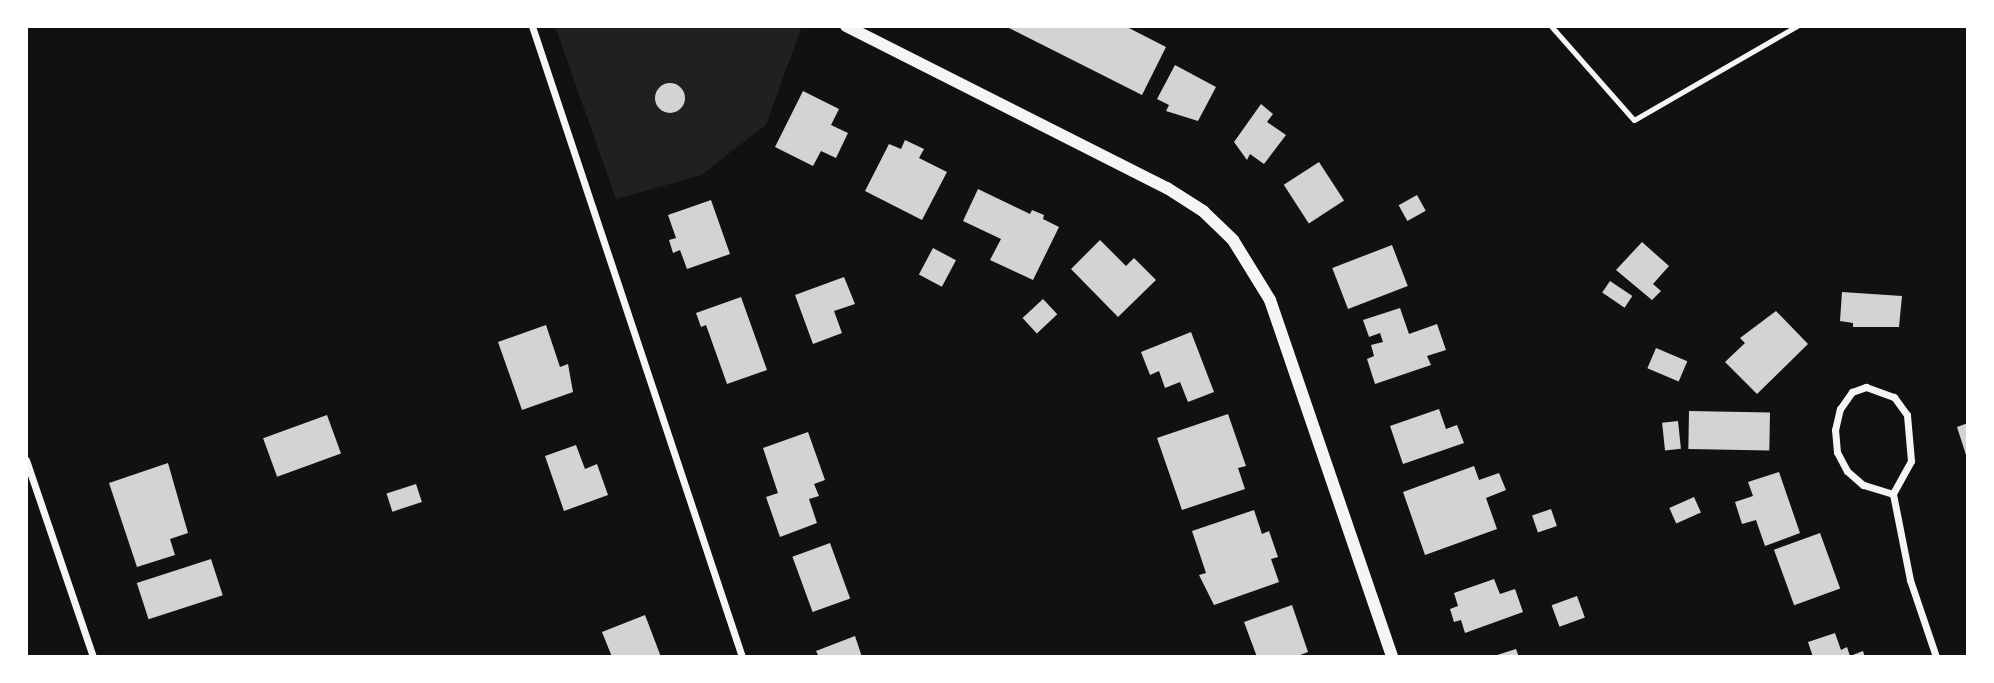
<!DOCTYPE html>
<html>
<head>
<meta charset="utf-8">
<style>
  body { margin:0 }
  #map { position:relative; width:1994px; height:683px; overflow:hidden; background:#111; font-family:Lato,sans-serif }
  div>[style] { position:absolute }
  .green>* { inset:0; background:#202020 }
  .building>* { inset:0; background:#d3d3d3; transform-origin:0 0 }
  .round { border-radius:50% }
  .service>* { height:5px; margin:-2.5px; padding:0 2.5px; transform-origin:2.5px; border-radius:2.5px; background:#f5f5f5 }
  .minor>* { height:7px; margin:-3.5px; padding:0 3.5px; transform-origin:3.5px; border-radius:3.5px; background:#f5f5f5 }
  .tertiary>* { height:12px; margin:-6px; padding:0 6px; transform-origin:6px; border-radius:6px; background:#f5f5f5 }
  span { translate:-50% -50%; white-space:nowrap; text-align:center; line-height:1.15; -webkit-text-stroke:5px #fff; paint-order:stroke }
  .frame { position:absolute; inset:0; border:28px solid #fff; pointer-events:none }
</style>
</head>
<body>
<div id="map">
  <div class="green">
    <div style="clip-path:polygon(555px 26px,802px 26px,766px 125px,701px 175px,616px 199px)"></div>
  </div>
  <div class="building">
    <div style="clip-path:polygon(1005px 26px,1125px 26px,1166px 47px,1142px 95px)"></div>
    <div style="clip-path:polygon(1175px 65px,1216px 87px,1198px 121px,1166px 111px,1169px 105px,1157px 99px)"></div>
    <div class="round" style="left:655px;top:83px;width:30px;height:30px"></div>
    <div style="clip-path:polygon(803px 91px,839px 109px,831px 125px,848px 133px,836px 158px,821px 151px,813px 166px,775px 147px)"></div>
    <div style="clip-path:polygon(1261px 104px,1273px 114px,1267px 122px,1286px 135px,1264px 164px,1250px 154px,1247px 160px,1234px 142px)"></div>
    <div style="clip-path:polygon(905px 140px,924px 149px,919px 158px,947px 172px,922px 220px,865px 191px,889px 144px,901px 149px)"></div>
    <div style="left:1319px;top:162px;width:46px;height:42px;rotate:57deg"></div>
    <div style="clip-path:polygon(978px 189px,1030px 214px,1032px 210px,1044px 215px,1043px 219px,1059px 227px,1033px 280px,990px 260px,1001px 239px,963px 221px)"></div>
    <div style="left:1417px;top:195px;width:18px;height:21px;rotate:61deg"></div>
    <div style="clip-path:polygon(711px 200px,730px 254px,687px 269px,680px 250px,673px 253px,669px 240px,676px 238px,668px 215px)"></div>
    <div style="clip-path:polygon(1100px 240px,1126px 266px,1134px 258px,1156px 280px,1118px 317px,1071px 269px)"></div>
    <div style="clip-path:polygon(1642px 242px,1669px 266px,1653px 284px,1661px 291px,1652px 300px,1616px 270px)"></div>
    <div style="left:1392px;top:245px;width:44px;height:64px;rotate:69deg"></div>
    <div style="left:933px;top:248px;width:26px;height:30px;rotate:28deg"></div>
    <div style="clip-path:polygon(844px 277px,855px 304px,834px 311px,842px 333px,813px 344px,795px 295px)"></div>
    <div style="left:1610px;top:281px;width:27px;height:14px;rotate:34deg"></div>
    <div style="clip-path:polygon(1842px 292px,1902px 296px,1899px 327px,1853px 327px,1853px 323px,1840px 321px)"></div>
    <div style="clip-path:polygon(741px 297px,767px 370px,727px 384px,706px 325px,701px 327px,696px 313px)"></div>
    <div style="left:1043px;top:299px;width:21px;height:28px;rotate:47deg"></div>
    <div style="clip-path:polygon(1400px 308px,1409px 334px,1437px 324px,1446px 350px,1427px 356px,1431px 365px,1375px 384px,1367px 359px,1374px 356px,1371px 345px,1383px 342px,1380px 333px,1369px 337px,1363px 320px)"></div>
    <div style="clip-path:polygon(1776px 311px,1808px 344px,1757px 394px,1725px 362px,1745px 343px,1740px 338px)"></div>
    <div style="clip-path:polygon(546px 325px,560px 367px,568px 364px,573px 392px,522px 410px,498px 342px)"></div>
    <div style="clip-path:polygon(1191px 332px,1214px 392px,1188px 402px,1180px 382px,1165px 388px,1159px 371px,1150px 375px,1141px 352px)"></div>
    <div style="left:1656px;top:348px;width:34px;height:22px;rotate:23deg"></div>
    <div style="clip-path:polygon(1439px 409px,1446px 429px,1457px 425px,1464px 443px,1403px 464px,1390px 426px)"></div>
    <div style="left:1689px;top:411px;width:81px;height:38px;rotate:1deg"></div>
    <div style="clip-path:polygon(1228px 414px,1246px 466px,1238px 468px,1245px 489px,1182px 510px,1157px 438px)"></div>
    <div style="left:327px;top:415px;width:41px;height:68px;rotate:70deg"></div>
    <div style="left:1678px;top:421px;width:28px;height:16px;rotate:84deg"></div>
    <div style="clip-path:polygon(1968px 423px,1968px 458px,1967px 458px,1957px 427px)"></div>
    <div style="clip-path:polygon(808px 432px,825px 480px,814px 484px,819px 496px,809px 499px,817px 523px,780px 537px,766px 497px,778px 493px,763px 448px)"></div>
    <div style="clip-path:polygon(576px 445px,585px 469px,597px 464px,608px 495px,564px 511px,545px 456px)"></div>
    <div style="clip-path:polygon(168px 463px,188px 533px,170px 539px,175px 555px,137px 567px,109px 483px)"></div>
    <div style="clip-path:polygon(1474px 466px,1479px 480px,1499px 473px,1506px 490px,1486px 498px,1497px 529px,1425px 555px,1403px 492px)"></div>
    <div style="clip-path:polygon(1779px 472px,1800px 533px,1765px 546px,1756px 520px,1742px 524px,1735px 502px,1753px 496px,1748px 482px)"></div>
    <div style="left:416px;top:484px;width:19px;height:31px;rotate:72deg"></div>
    <div style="left:1694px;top:497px;width:17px;height:27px;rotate:66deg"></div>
    <div style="left:1551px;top:509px;width:18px;height:20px;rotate:71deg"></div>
    <div style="clip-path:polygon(1254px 510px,1262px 534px,1269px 531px,1278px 557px,1271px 559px,1279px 582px,1214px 605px,1199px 575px,1206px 573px,1192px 531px)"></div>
    <div style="left:1820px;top:533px;width:59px;height:49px;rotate:70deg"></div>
    <div style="left:830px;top:543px;width:59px;height:40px;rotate:70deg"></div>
    <div style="left:211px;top:559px;width:38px;height:78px;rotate:72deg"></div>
    <div style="clip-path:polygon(1494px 579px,1500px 594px,1515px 589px,1523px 612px,1465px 633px,1461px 620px,1454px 622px,1450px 609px,1458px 606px,1454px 593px)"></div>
    <div style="left:1577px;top:596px;width:23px;height:27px;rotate:70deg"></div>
    <div style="clip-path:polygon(1292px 605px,1308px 652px,1295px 657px,1257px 657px,1244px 622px)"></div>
    <div style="clip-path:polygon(645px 615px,661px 657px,612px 657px,602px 632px)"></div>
    <div style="clip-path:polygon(1835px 633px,1841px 650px,1847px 647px,1850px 656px,1863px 651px,1865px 657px,1813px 657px,1808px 642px)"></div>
    <div style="clip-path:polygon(855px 636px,862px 657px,819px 657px,816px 651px)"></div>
    <div style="clip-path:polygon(1516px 649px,1519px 657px,1494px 657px,1494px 656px)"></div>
  </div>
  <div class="service">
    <div style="left:1551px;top:26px;width:125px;rotate:48.6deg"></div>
    <div style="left:1634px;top:120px;width:188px;rotate:-30deg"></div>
  </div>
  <div class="minor">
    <div style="left:532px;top:26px;width:665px;rotate:71.59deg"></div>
    <div style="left:1866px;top:387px;width:30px;rotate:20deg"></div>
    <div style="left:1894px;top:397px;width:22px;rotate:54deg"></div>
    <div style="left:1907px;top:415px;width:46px;rotate:85deg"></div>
    <div style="left:1911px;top:461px;width:38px;rotate:119deg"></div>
    <div style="left:1893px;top:494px;width:31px;rotate:-163deg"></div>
    <div style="left:1863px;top:485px;width:21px;rotate:-139deg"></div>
    <div style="left:1847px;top:471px;width:21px;rotate:-118deg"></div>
    <div style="left:1837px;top:452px;width:22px;rotate:-95deg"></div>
    <div style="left:1835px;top:430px;width:22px;rotate:-77deg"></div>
    <div style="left:1840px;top:409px;width:21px;rotate:-55deg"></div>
    <div style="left:1852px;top:392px;width:15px;rotate:-20deg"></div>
    <div style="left:26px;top:460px;width:208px;rotate:71.2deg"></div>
    <div style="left:1893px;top:494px;width:88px;rotate:78.8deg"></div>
    <div style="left:1910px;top:580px;width:81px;rotate:71.3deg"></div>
  </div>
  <div class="tertiary">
    <div style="left:846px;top:26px;width:360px;rotate:26.8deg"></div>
    <div style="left:1167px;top:188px;width:43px;rotate:32.6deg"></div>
    <div style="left:1203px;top:211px;width:42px;rotate:44deg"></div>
    <div style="left:1233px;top:240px;width:70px;rotate:58.3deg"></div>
    <div style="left:1270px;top:300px;width:377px;rotate:71.1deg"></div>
  </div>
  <div class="frame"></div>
</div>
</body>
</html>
